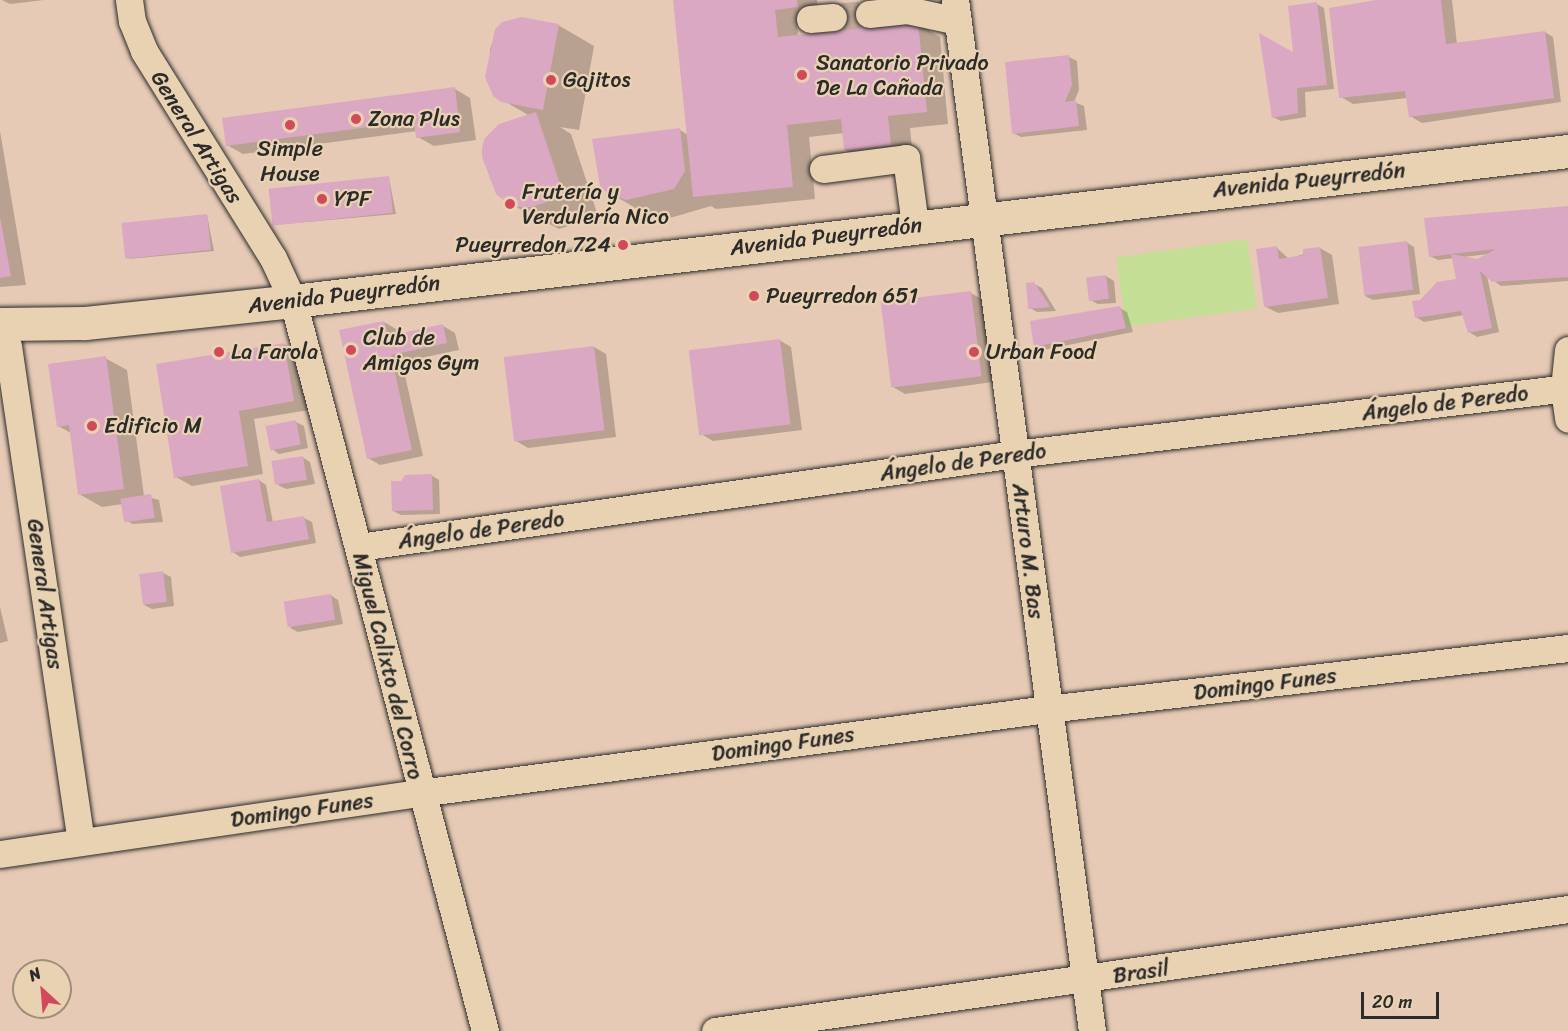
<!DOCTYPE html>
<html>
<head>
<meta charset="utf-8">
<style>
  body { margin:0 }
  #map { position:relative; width:1568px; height:1031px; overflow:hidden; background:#e6cab5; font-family:Sriracha,sans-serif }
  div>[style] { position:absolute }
  .green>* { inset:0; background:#c5de95; transform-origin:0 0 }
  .shadow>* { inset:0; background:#0003 }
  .building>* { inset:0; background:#dba8c3; transform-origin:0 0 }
  .minor-tunnel>* { height:27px; margin-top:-13.5px; transform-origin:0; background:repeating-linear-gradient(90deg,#c1aa99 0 27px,transparent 0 41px) }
  .roads { filter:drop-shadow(0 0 2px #2b2b2b) drop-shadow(0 0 2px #2b2b2b) }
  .minor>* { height:27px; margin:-13.5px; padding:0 13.5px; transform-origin:13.5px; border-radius:13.5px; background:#e9d2b1 }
  .major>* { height:33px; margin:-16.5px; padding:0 16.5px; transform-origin:16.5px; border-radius:16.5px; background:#e9d2b1 }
  .dots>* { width:16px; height:16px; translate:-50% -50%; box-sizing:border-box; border:3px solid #e9d2b1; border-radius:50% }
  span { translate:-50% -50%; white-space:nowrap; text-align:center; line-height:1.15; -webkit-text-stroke:4.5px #e9d2b1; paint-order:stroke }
  .poi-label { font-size:22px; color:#2b2b2b }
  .left { translate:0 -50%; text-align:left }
  .right { translate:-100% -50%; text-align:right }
  .street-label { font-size:22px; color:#2b2b2b }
  .north { position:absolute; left:12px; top:959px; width:60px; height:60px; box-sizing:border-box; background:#e9d2b1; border:2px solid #9d8f7b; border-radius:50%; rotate:334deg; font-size:16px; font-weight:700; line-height:24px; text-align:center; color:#2b2b2b }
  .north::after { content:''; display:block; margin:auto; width:21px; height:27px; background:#d1495b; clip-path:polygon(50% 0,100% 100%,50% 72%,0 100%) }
  .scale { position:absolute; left:1361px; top:992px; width:78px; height:27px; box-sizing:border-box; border:3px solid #2b2b2b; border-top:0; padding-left:8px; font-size:18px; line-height:21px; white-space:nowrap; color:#2b2b2b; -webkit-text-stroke:4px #e9d2b1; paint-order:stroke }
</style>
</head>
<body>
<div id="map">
  <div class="green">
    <div style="left:1247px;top:239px;width:70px;height:132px;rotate:82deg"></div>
  </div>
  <div class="shadow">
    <div style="clip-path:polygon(2px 0,44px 0,10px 4px)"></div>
    <div style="clip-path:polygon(675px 0,817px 0,819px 20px,797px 22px,798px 37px,918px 24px,940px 37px,948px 124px,910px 128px,913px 157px,867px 162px,845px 150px,844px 133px,809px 137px,815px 199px,716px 209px,711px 206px,663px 220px,644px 213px,608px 192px,680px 130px,688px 135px)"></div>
    <div style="clip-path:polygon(1391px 0,1452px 0,1457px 44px,1545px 32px,1553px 37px,1561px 102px,1422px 123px,1410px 116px,1408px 98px,1353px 104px,1341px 97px)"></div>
    <div style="clip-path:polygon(1317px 4px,1324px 8px,1334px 89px,1305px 92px,1306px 117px,1281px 121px,1273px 117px)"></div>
    <div style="clip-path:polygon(558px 25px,594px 46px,579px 130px,560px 127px,571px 134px,598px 216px,559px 229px,504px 201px,484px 157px,530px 116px,494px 95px,490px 49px,497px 30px)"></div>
    <div style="clip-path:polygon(1069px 57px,1077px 61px,1079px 90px,1074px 102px,1084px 106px,1087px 130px,1021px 137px,1013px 133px)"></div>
    <div style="clip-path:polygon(455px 89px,470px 98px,476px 140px,434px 146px,418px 137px,417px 131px,243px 154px,227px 145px)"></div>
    <div style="clip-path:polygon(0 131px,26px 285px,0 287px)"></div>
    <div style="clip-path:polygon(389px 178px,396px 214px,274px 225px)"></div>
    <div style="clip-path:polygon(evenodd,1568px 207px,1568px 281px,1501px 286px,1487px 276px,1499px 332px,1477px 337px,1469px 332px,1464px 315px,1424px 322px,1416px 317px,1421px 301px,1458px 280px,1454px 258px,1438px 260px,1430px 256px,1568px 207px,1489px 254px,1478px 261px,1463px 257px,1489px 254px)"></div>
    <div style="clip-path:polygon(207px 215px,214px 251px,128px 259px)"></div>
    <div style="clip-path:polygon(1406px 242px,1414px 247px,1420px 294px,1373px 300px,1365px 296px)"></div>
    <div style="clip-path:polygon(1276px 247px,1289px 259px,1320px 248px,1332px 255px,1339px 304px,1278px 313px,1266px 307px)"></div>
    <div style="clip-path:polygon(1106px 276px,1114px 281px,1116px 303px,1098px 304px,1090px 300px)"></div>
    <div style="clip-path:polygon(1034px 284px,1042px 288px,1056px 311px,1037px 312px,1030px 308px)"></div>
    <div style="clip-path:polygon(971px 293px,983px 300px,993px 382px,905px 394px,893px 387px)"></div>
    <div style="clip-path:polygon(1120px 308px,1127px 312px,1133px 332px,1043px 350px,1036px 346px)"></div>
    <div style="clip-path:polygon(384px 322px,396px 329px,397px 336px,443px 326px,455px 333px,459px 350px,402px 362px,423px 456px,380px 465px,368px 458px)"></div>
    <div style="clip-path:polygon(779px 340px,791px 347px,802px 430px,713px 441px,701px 434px)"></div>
    <div style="clip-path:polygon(284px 344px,300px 353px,309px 410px,254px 419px,263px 474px,192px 486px,176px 477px)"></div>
    <div style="clip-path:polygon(594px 347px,606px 354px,616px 437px,528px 448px,516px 441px)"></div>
    <div style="clip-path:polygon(105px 358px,127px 370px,144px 496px,159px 500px,163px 522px,133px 524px,125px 520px,123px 504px,102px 507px,79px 494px,71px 433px,58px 426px)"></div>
    <div style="clip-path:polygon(296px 422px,304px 426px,308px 448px,279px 454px,272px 449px)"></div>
    <div style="clip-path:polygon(302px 457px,310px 462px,315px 484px,286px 489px,278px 485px)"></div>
    <div style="clip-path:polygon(431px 475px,439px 480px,440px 514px,401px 515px,393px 511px,402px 482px)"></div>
    <div style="clip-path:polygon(259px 480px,266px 485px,273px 523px,304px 518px,312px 522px,316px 543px,240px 557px,233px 552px)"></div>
    <div style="clip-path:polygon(163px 573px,171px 577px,174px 606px,152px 609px,144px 605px)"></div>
    <div style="clip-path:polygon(330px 595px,338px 600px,343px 624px,298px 632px,290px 628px)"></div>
    <div style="clip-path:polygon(0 607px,8px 641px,0 643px)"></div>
  </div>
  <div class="building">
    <div style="clip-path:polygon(673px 0,797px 0,798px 7px,775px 10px,778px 37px,834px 31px,832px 7px,868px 4px,870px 27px,918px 22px,927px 112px,888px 116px,891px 145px,844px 150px,841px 119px,787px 125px,793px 187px,693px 197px)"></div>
    <div style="clip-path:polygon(1376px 0,1441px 0,1446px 44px,1545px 31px,1554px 98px,1409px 117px,1405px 91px,1339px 98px,1329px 8px)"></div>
    <div style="clip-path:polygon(1317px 2px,1327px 85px,1297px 88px,1298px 113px,1272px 118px,1259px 33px,1293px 52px,1288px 6px)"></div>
    <div style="clip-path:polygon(521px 17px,559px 24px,543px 110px,501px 102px,493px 96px,485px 77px,495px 29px,502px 22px)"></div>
    <div style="clip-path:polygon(1069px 55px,1072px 85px,1065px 102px,1076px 100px,1079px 126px,1012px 134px,1005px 62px)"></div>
    <div style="clip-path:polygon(455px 87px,460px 132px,416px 138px,414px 121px,226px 146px,222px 118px)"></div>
    <div style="clip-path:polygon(536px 112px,564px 196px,532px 207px,512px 207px,496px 194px,482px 157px,482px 147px,485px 138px,499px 124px)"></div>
    <div style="clip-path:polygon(680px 128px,685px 171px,674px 189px,626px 200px,607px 193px,600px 186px,592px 139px)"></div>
    <div style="left:389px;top:176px;width:37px;height:121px;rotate:84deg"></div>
    <div style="clip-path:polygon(evenodd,1568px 206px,1568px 277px,1492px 282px,1480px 271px,1492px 328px,1468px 333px,1461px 311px,1415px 318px,1412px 301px,1420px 300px,1437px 282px,1456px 279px,1451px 254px,1429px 257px,1424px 218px,1568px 206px,1496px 249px,1477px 259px,1451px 254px,1496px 249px)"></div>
    <div style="left:207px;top:214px;width:36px;height:86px;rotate:84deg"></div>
    <div style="clip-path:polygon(0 217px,11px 276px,0 278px)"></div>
    <div style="left:1407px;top:241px;width:49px;height:49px;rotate:83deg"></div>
    <div style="clip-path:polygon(1277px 246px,1279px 259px,1303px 255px,1303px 249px,1320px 247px,1328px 298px,1264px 307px,1256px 249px)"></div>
    <div style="left:1106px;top:275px;width:24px;height:20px;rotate:83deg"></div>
    <div style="clip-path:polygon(1034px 282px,1050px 307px,1028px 309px,1026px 283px)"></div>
    <div style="left:971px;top:291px;width:86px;height:91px;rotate:83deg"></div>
    <div style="clip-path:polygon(1120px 306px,1126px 328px,1034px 347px,1030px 321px)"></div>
    <div style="clip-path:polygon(384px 321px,388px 336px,443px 324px,447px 343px,391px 355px,412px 450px,367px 459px,339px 330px)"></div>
    <div style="left:780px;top:339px;width:86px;height:92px;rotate:83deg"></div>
    <div style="clip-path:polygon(284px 343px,294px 401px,239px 411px,248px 466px,174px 478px,156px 364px)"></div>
    <div style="left:594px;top:346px;width:85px;height:91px;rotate:83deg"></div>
    <div style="clip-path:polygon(106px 356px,124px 489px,78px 495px,69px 425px,57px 427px,48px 364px)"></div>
    <div style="left:296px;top:420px;width:25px;height:31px;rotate:79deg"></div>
    <div style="left:303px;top:456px;width:24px;height:32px;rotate:81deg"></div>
    <div style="clip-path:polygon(432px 474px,433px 510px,392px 511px,391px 481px,401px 481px,405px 475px)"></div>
    <div style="clip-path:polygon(259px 479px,267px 522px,304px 516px,309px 539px,231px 553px,220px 486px)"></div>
    <div style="left:151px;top:494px;width:24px;height:31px;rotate:81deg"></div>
    <div style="left:163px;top:571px;width:31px;height:24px;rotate:83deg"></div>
    <div style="left:331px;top:594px;width:26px;height:48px;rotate:81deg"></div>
  </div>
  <div class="minor-tunnel">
    <div style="left:833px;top:17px;width:36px;rotate:-5deg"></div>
  </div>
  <div class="roads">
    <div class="minor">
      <div style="left:129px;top:0;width:21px;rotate:82deg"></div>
      <div style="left:132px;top:21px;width:32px;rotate:68deg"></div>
      <div style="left:144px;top:51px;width:244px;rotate:58.1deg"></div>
      <div style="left:273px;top:258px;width:47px;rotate:65.1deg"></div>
      <div style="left:293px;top:301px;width:755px;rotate:75.26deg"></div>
      <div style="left:955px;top:0;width:1040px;rotate:82.43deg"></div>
      <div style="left:869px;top:14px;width:38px;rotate:-6deg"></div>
      <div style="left:907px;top:10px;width:52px;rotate:12.2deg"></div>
      <div style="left:810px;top:19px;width:23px;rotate:-5deg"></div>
      <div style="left:823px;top:169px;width:84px;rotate:-7.5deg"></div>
      <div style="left:906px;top:158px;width:68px;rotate:82.3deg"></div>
      <div style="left:8px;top:346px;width:501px;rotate:81.63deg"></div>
      <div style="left:1568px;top:350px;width:39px;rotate:96deg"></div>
      <div style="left:1564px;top:389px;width:30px;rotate:82deg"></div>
      <div style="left:359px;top:547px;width:663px;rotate:-8.07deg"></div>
      <div style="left:1015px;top:454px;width:557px;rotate:-6.81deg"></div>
      <div style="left:0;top:854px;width:424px;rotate:-8.3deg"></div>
      <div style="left:420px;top:793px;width:633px;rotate:-7.63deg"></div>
      <div style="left:1047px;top:709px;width:525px;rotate:-6.68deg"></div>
      <div style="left:715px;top:1031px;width:862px;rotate:-8.14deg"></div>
    </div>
    <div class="major">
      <div style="left:0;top:324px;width:85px;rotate:-0.7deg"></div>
      <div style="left:85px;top:323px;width:209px;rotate:-6deg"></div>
      <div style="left:293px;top:301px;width:1284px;rotate:-6.71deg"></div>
    </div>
  </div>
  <div class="dots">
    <div style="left:802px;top:75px;background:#d1495b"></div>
    <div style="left:551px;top:80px;background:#d1495b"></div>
    <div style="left:356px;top:119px;background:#d1495b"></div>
    <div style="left:290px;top:125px;background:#d1495b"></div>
    <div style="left:322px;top:199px;background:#d1495b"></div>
    <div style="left:510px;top:204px;background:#d1495b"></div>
    <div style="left:623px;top:245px;background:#d1495b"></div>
    <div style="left:754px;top:296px;background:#d1495b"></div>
    <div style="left:351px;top:350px;background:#d1495b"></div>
    <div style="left:219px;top:352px;background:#d1495b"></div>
    <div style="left:974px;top:352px;background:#d1495b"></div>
    <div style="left:92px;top:426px;background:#d1495b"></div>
  </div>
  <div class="poi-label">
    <span class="left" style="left:816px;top:75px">Sanatorio Privado<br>De La Cañada</span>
    <span class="left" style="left:563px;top:80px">Gajitos</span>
    <span class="left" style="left:368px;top:119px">Zona Plus</span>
    <span style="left:290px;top:161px">Simple<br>House</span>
    <span class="left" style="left:522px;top:204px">Frutería y<br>Verdulería Nico</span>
    <span class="left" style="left:334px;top:199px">YPF</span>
    <span class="right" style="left:611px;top:245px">Pueyrredon 724</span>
    <span class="left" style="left:766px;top:296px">Pueyrredon 651</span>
    <span class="left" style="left:363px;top:350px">Club de<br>Amigos Gym</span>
    <span class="left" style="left:231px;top:352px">La Farola</span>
    <span class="left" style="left:986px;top:352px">Urban Food</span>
    <span class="left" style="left:104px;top:426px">Edificio M</span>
  </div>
  <div class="street-label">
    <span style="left:197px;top:137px;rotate:58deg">General Artigas</span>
    <span style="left:1309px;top:180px;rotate:-6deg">Avenida Pueyrredón</span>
    <span style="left:826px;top:236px;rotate:-7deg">Avenida Pueyrredón</span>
    <span style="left:344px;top:294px;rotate:-7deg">Avenida Pueyrredón</span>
    <span style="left:1445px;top:403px;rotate:-7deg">Ángelo de Peredo</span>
    <span style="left:963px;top:462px;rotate:-8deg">Ángelo de Peredo</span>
    <span style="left:481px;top:530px;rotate:-8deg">Ángelo de Peredo</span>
    <span style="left:1028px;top:551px;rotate:83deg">Arturo M. Bas</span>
    <span style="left:45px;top:594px;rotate:82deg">General Artigas</span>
    <span style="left:388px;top:666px;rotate:76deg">Miguel Calixto del Corro</span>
    <span style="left:1265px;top:684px;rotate:-7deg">Domingo Funes</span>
    <span style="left:783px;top:744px;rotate:-8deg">Domingo Funes</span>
    <span style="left:302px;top:810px;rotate:-8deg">Domingo Funes</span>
    <span style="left:1141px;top:972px;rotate:-8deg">Brasil</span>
  </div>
  <div class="north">N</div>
  <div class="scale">20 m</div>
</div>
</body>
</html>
